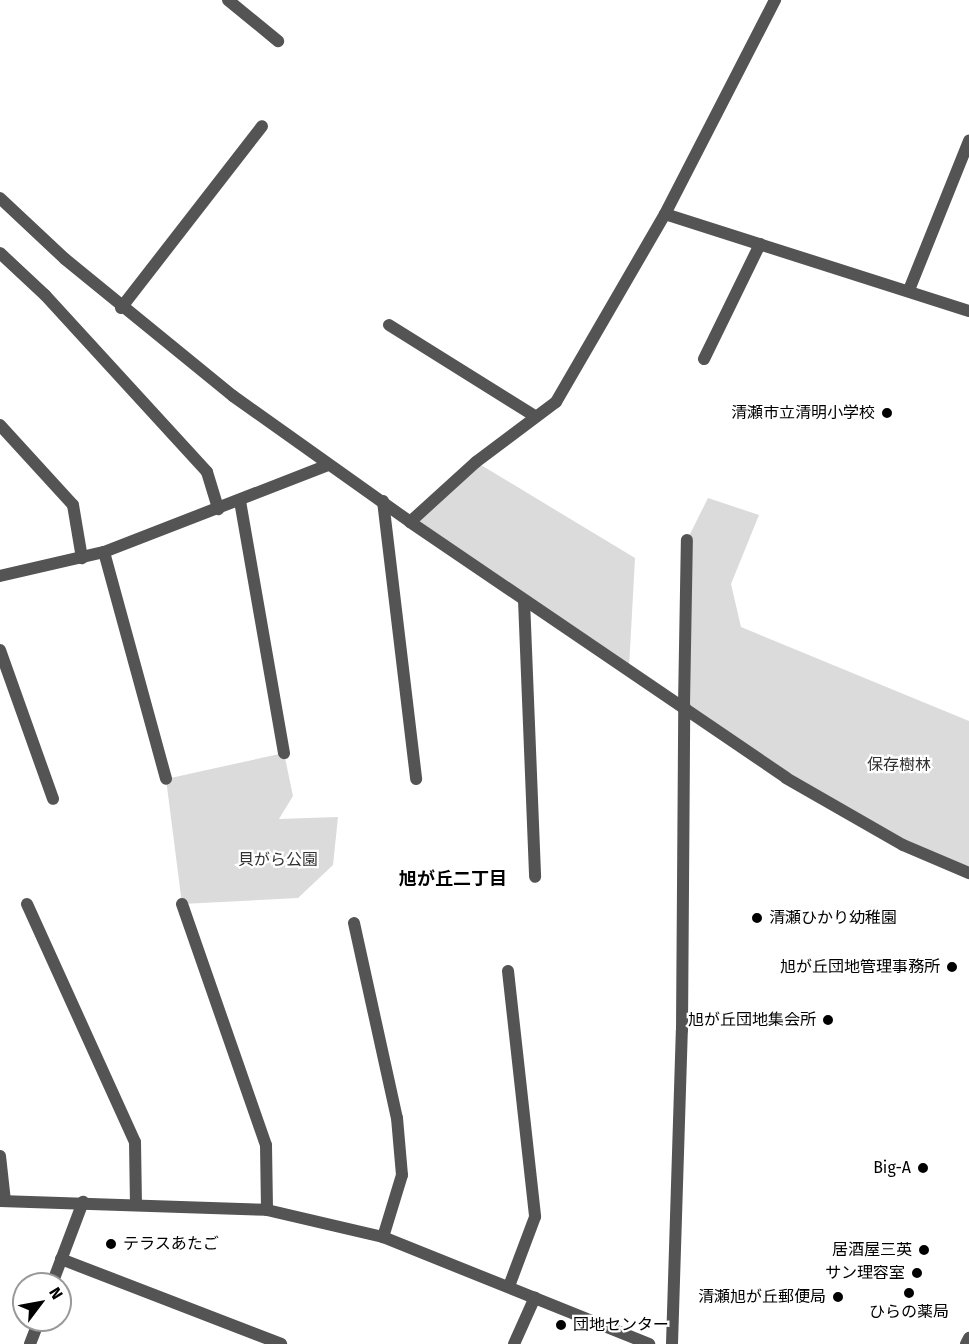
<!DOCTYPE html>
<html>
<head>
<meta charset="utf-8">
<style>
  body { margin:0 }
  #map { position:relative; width:969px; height:1344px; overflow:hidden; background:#fff; font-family:"Fira Sans","Noto Sans JP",sans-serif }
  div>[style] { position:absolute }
  .green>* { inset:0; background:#dbdbdb }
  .service>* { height:12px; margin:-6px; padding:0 6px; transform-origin:6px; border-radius:6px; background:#545454 }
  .minor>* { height:12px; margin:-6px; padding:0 6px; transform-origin:6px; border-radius:6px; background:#545454 }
  .tertiary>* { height:12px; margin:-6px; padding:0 6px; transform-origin:6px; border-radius:6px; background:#545454 }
  .dots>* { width:16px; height:16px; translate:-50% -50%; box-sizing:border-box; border:3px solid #fff; border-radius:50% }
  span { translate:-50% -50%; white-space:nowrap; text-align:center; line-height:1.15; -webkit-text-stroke:4.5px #fff; paint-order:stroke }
  .poi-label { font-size:16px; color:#000 }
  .right { translate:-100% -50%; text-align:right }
  .left { translate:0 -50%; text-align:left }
  .park-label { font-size:16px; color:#323232 }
  .neighbourhood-label { font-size:18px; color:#000; font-weight:700 }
  .north { position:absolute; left:12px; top:1272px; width:60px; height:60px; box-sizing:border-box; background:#fff; border:2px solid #999; border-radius:50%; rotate:58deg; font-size:16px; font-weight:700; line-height:24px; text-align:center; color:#000 }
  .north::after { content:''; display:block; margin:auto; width:21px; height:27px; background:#000; clip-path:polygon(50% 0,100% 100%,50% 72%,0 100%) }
</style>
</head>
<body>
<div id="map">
  <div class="green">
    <div style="clip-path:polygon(476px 462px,635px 558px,629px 668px,410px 522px)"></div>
    <div style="clip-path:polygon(708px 498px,759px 515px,731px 584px,741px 627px,969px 721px,969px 873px,786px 778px,684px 705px,687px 540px)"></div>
    <div style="clip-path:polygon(284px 753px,293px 796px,279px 819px,338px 817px,333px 865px,298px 898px,182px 904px,166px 779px)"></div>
  </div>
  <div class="service">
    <div style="left:0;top:253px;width:62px;rotate:43deg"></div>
    <div style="left:45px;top:295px;width:240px;rotate:47.5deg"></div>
    <div style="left:207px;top:472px;width:39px;rotate:73deg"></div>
    <div style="left:704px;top:359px;width:128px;rotate:-64deg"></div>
    <div style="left:0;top:425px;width:108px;rotate:47.6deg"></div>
    <div style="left:73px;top:505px;width:54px;rotate:80.4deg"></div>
    <div style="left:240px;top:501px;width:256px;rotate:80.1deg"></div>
    <div style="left:383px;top:501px;width:280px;rotate:83.2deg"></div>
    <div style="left:104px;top:552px;width:235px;rotate:74.7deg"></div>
    <div style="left:524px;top:600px;width:277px;rotate:87.7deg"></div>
    <div style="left:0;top:650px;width:158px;rotate:70.4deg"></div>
    <div style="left:684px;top:705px;width:165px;rotate:-89deg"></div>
    <div style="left:27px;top:904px;width:261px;rotate:65.6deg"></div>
    <div style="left:135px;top:1142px;width:61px;rotate:89.1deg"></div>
    <div style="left:182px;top:904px;width:255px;rotate:70.8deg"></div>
    <div style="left:266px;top:1145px;width:65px;rotate:89.1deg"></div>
    <div style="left:354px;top:923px;width:200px;rotate:77.6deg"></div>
    <div style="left:397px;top:1118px;width:57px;rotate:85deg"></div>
    <div style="left:402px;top:1175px;width:65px;rotate:107deg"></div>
    <div style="left:508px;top:971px;width:247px;rotate:83.7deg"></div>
    <div style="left:535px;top:1217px;width:74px;rotate:110.6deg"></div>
    <div style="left:0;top:1156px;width:45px;rotate:83.7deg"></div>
    <div style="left:966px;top:1344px;width:7px;rotate:-63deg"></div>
  </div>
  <div class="minor">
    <div style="left:228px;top:0;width:65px;rotate:39.4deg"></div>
    <div style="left:0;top:198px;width:89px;rotate:43.2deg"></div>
    <div style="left:65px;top:259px;width:217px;rotate:39.2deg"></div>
    <div style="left:233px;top:396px;width:217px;rotate:35.4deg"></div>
    <div style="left:410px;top:522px;width:455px;rotate:34.2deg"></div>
    <div style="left:786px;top:778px;width:135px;rotate:29.8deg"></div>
    <div style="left:903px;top:845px;width:72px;rotate:23deg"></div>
    <div style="left:665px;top:214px;width:319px;rotate:17.7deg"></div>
    <div style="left:909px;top:290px;width:161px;rotate:-68.1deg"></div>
    <div style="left:121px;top:308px;width:230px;rotate:-52.2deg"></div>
    <div style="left:389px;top:325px;width:173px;rotate:32deg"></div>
    <div style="left:410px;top:522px;width:89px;rotate:-42.3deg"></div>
    <div style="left:476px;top:462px;width:100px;rotate:-36.9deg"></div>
    <div style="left:556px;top:402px;width:217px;rotate:-59.9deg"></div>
    <div style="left:665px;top:214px;width:241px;rotate:-62.8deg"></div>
    <div style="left:0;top:576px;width:107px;rotate:-13deg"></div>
    <div style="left:104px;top:552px;width:240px;rotate:-21.2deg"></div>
    <div style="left:61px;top:1259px;width:236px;rotate:21.1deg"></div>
    <div style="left:52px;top:1284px;width:88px;rotate:-69.3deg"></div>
    <div style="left:30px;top:1344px;width:26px;rotate:-69deg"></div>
    <div style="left:514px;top:1344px;width:51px;rotate:-65.9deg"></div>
    <div style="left:672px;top:1344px;width:314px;rotate:-88.2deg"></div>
    <div style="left:682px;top:1030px;width:325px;rotate:-89.6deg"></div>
  </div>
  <div class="tertiary">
    <div style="left:0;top:1201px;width:267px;rotate:1.9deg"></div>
    <div style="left:267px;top:1210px;width:119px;rotate:13.1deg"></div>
    <div style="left:383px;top:1237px;width:287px;rotate:21.9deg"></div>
  </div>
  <div class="dots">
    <div style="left:887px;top:413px;background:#000"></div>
    <div style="left:757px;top:918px;background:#000"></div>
    <div style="left:952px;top:967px;background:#000"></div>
    <div style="left:828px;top:1020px;background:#000"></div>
    <div style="left:923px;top:1168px;background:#000"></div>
    <div style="left:111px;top:1244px;background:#000"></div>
    <div style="left:924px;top:1250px;background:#000"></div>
    <div style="left:917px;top:1273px;background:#000"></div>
    <div style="left:909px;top:1293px;background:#000"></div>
    <div style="left:838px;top:1297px;background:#000"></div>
    <div style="left:561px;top:1325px;background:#000"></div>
  </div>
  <div class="poi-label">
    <span class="right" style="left:875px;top:413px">清瀬市立清明小学校</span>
    <span class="left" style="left:769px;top:918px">清瀬ひかり幼稚園</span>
    <span class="right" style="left:940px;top:967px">旭が丘団地管理事務所</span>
    <span class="right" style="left:816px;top:1020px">旭が丘団地集会所</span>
    <span class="right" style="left:911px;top:1168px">Big-A</span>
    <span class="left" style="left:123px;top:1244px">テラスあたご</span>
    <span class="right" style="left:912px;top:1250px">居酒屋三英</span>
    <span class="right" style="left:905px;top:1273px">サン理容室</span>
    <span class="right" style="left:826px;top:1297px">清瀬旭が丘郵便局</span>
    <span style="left:909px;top:1312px">ひらの薬局</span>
    <span class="left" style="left:573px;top:1325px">団地センター</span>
  </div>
  <div class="park-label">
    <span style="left:899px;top:765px">保存樹林</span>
    <span style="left:278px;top:860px">貝がら公園</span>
  </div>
  <div class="neighbourhood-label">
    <span style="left:453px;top:879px">旭が丘二丁目</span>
  </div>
  <div class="north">N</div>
</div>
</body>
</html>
